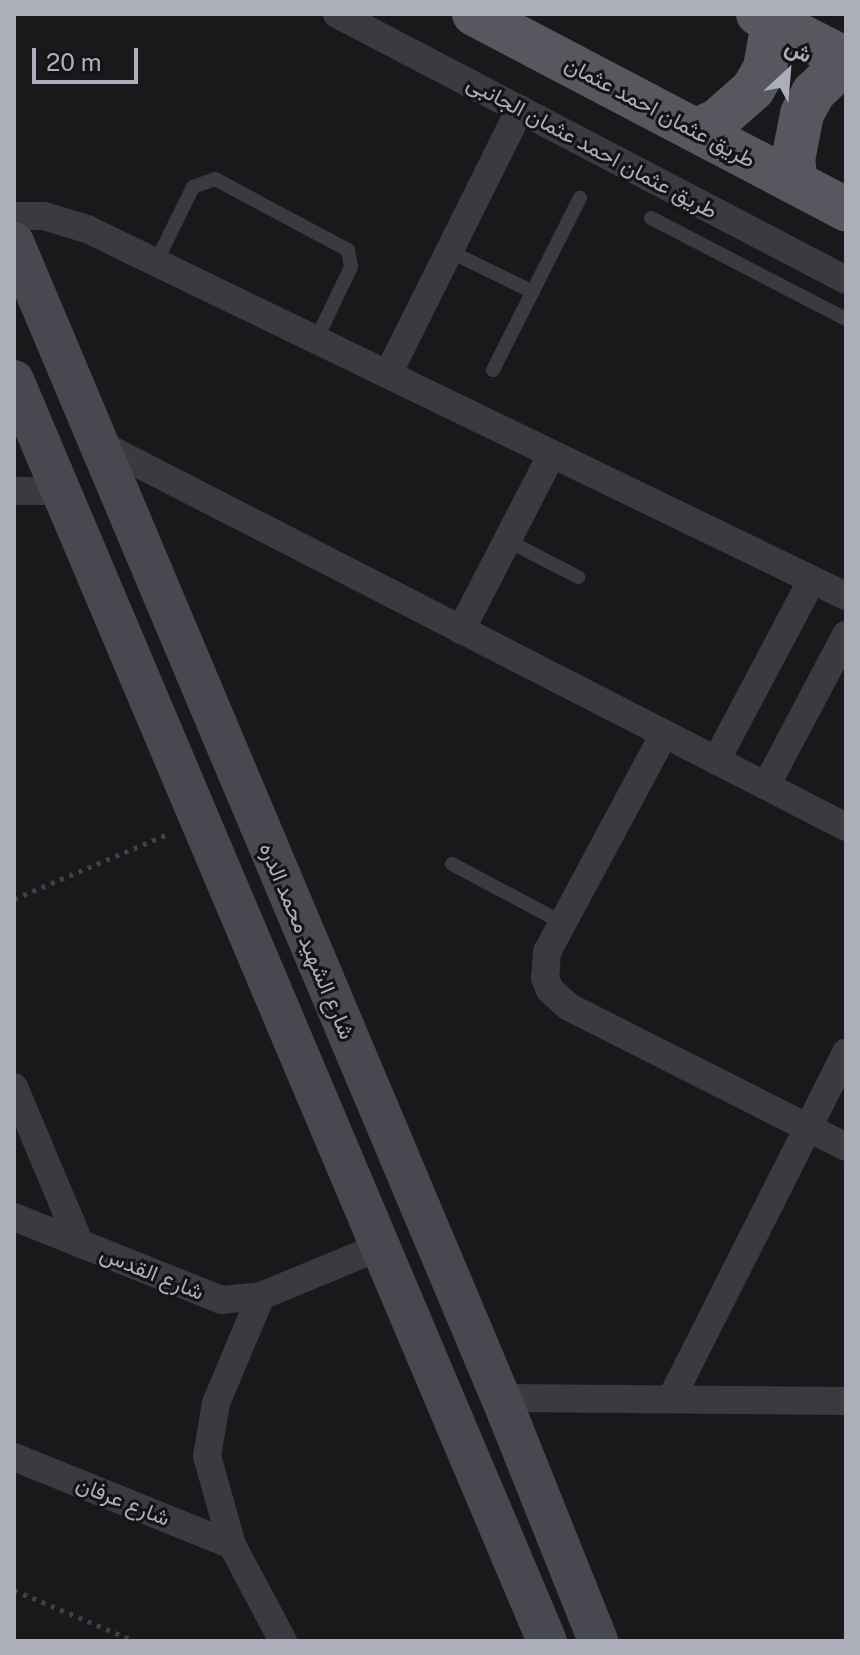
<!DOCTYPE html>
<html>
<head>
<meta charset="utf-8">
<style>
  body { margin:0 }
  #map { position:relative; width:860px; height:1655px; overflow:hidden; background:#19191b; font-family:"Public Sans",Vazirmatn,sans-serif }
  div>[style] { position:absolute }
  .path>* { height:5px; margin-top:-2.5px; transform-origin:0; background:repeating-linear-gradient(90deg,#404147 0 4px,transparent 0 10px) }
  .lane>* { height:14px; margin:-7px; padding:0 7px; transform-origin:7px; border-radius:7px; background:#3a3a40 }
  .street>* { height:28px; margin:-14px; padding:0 14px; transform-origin:14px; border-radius:14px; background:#3a3a40 }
  .secondary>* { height:40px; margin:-20px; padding:0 20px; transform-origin:20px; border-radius:20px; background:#484950 }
  .primary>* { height:44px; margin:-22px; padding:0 22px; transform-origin:22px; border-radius:22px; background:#56575f }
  span { translate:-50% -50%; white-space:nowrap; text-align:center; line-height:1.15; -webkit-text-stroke:6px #141416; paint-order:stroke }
  .street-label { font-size:22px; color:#acaeba }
  .frame { position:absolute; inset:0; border:16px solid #acaeba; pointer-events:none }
  .north { position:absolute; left:748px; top:32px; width:80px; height:80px; -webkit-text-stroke:6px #141416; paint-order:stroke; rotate:26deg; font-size:22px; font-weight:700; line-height:32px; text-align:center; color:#acaeba }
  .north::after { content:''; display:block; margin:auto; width:28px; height:36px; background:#acaeba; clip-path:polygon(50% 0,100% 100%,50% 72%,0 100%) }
  .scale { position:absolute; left:32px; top:48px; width:106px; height:36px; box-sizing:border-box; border:4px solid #acaeba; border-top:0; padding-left:10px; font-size:24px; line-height:28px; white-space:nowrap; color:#acaeba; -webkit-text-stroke:6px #141416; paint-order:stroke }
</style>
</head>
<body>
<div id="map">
  <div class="path">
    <div style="left:14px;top:899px;width:167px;rotate:-22.9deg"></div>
    <div style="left:14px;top:1590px;width:131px;rotate:22.9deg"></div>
  </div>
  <div class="lane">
    <div style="left:651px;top:218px;width:220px;rotate:27.4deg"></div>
    <div style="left:451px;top:252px;width:91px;rotate:26deg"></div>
    <div style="left:156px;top:262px;width:84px;rotate:-63.7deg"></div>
    <div style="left:193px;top:187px;width:23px;rotate:-20deg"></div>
    <div style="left:215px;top:179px;width:151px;rotate:28.1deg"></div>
    <div style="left:348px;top:250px;width:17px;rotate:80deg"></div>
    <div style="left:351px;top:267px;width:81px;rotate:115.6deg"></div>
    <div style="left:493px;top:370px;width:193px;rotate:-63.2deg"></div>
    <div style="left:508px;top:541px;width:79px;rotate:27.2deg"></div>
    <div style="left:452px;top:864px;width:126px;rotate:28deg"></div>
  </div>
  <div class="street">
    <div style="left:337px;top:14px;width:574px;rotate:27.59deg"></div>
    <div style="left:14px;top:216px;width:30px"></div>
    <div style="left:44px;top:216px;width:45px;rotate:16.8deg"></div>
    <div style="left:87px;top:229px;width:843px;rotate:25.81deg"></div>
    <div style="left:388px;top:374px;width:296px;rotate:-63.5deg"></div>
    <div style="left:96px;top:442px;width:843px;rotate:27.17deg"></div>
    <div style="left:14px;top:491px;width:47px"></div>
    <div style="left:461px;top:630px;width:198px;rotate:-62.7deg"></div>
    <div style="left:664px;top:734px;width:247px;rotate:118.2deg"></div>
    <div style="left:547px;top:952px;width:26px;rotate:94deg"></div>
    <div style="left:545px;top:978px;width:13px;rotate:67deg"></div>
    <div style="left:550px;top:990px;width:25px;rotate:42deg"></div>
    <div style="left:569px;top:1007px;width:310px;rotate:26.8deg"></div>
    <div style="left:716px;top:761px;width:205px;rotate:-62.1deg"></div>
    <div style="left:766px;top:786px;width:171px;rotate:-62.1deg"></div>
    <div style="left:14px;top:1087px;width:170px;rotate:67.2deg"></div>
    <div style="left:14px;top:1217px;width:223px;rotate:21.8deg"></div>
    <div style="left:221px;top:1300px;width:40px;rotate:-5.7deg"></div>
    <div style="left:261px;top:1296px;width:131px;rotate:-22.5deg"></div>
    <div style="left:261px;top:1296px;width:116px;rotate:112.8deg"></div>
    <div style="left:216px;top:1403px;width:54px;rotate:99.6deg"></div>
    <div style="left:207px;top:1456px;width:92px;rotate:74.3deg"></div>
    <div style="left:232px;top:1545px;width:109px;rotate:62deg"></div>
    <div style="left:672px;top:1397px;width:386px;rotate:-63.2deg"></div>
    <div style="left:501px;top:1398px;width:345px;rotate:0.5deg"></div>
    <div style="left:14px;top:1457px;width:235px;rotate:22deg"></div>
  </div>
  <div class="secondary">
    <div style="left:14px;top:242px;width:1254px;rotate:67.16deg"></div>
    <div style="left:501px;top:1398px;width:262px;rotate:68.2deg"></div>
    <div style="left:14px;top:380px;width:1369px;rotate:67.09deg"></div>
  </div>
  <div class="primary">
    <div style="left:474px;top:14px;width:420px;rotate:27.7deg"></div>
    <div style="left:758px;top:14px;width:99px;rotate:27.1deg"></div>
    <div style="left:697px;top:130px;width:23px;rotate:-25deg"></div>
    <div style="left:718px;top:120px;width:47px;rotate:-41.5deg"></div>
    <div style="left:753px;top:89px;width:24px;rotate:-60deg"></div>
    <div style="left:765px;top:68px;width:47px;rotate:-80.1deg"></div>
    <div style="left:796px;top:183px;width:23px;rotate:-97deg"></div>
    <div style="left:793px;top:160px;width:47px;rotate:-78.9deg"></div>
    <div style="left:802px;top:114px;width:24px;rotate:-62deg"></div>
    <div style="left:813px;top:93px;width:46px;rotate:-44.1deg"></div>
  </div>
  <div class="street-label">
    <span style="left:660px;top:112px;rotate:28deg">طريق عثمان احمد عثمان</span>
    <span style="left:592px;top:147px;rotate:28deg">طريق عثمان احمد عثمان الجانبى</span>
    <span style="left:307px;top:941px;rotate:67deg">شارع الشهيد محمد الدره</span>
    <span style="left:152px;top:1273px;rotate:22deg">شارع القدس</span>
    <span style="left:123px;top:1501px;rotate:22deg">شارع عرفان</span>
  </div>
  <div class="frame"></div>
  <div class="north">ش</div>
  <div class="scale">20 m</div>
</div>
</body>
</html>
